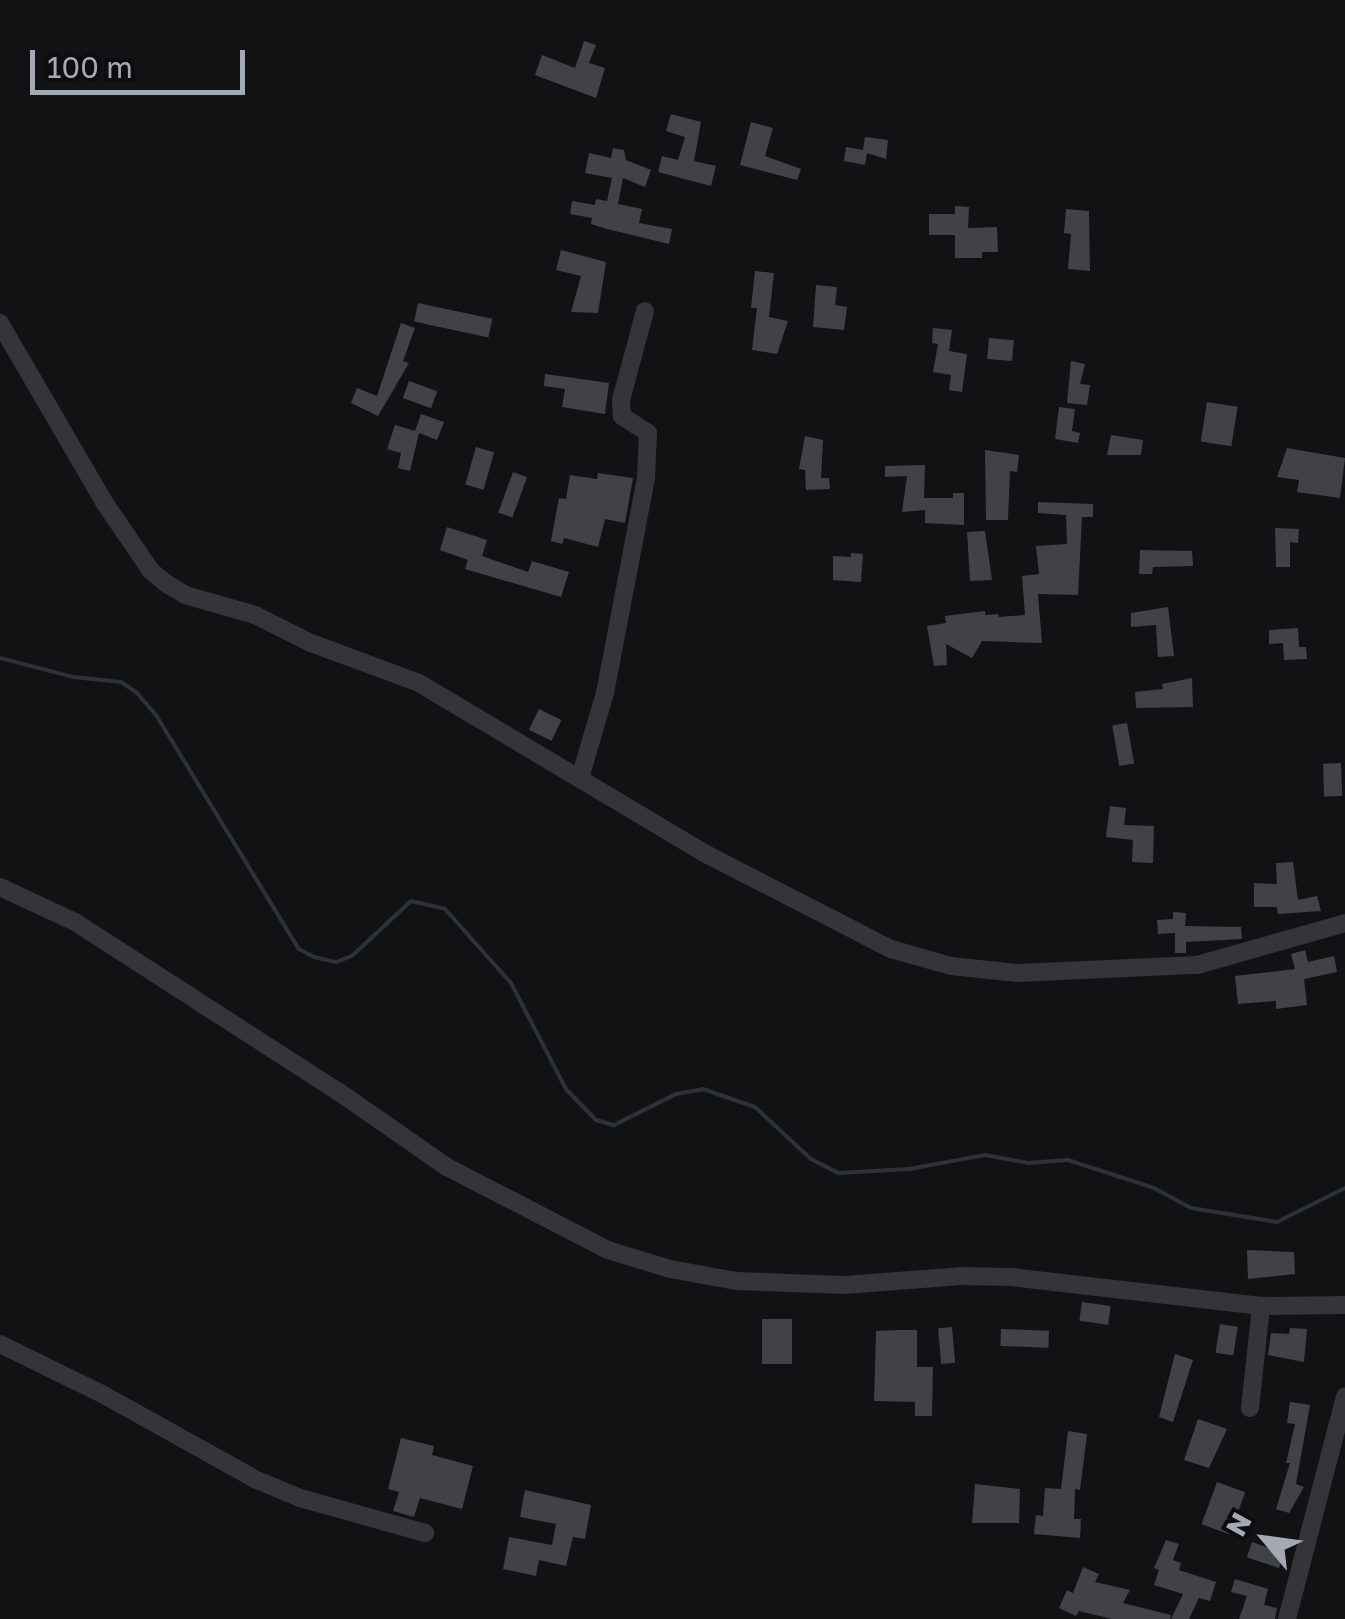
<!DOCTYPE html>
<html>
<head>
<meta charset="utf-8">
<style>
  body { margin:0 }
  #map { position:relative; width:1345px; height:1619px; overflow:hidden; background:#121214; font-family:"Golos Text",sans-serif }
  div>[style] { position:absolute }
  .stream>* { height:4px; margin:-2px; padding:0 2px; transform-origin:2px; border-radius:2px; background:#2b3339 }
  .building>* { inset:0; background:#414247; transform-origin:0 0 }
  .minor>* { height:18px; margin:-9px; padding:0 9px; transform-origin:9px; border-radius:9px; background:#343439 }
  span { translate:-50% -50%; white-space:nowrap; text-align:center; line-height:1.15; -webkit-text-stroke:8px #0d0d0f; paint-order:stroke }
  .north { position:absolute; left:1215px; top:1489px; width:100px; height:100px; -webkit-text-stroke:8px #0d0d0f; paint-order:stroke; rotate:299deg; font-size:28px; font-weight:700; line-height:40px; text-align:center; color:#a4a9b4 }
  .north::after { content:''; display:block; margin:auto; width:35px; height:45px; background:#a4a9b4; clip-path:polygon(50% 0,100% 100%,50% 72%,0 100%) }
  .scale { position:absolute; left:30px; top:50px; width:215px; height:45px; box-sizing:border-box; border:5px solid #a4a9b4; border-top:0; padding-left:12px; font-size:30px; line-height:35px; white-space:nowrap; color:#a4a9b4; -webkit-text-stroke:8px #0d0d0f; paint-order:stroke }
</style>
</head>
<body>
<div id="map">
  <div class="stream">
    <div style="left:0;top:658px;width:75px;rotate:14.6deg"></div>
    <div style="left:73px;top:677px;width:48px;rotate:5.9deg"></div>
    <div style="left:121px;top:682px;width:18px;rotate:34deg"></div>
    <div style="left:136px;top:692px;width:30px;rotate:49deg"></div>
    <div style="left:156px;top:715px;width:274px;rotate:58.6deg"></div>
    <div style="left:299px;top:949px;width:17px;rotate:28deg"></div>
    <div style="left:314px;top:957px;width:23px;rotate:13deg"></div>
    <div style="left:336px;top:962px;width:17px;rotate:-21deg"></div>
    <div style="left:352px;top:956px;width:81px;rotate:-43deg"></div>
    <div style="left:411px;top:901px;width:35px;rotate:13deg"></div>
    <div style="left:445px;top:909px;width:99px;rotate:48.3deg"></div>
    <div style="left:511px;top:983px;width:119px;rotate:62.6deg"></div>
    <div style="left:566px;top:1089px;width:43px;rotate:45.9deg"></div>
    <div style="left:596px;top:1120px;width:19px;rotate:16deg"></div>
    <div style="left:614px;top:1125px;width:69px;rotate:-26.6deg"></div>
    <div style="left:676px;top:1094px;width:27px;rotate:-10deg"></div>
    <div style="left:703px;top:1089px;width:55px;rotate:19.1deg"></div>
    <div style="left:755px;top:1107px;width:76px;rotate:42.9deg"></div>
    <div style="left:811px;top:1159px;width:30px;rotate:27deg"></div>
    <div style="left:838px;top:1173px;width:71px;rotate:-3.2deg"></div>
    <div style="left:909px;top:1169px;width:77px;rotate:-10.4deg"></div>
    <div style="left:985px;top:1155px;width:44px;rotate:10.5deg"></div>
    <div style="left:1028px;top:1163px;width:40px;rotate:-4.3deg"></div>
    <div style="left:1068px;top:1160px;width:90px;rotate:18deg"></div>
    <div style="left:1154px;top:1188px;width:42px;rotate:28.4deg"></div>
    <div style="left:1191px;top:1208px;width:87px;rotate:9.2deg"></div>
    <div style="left:1277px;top:1222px;width:76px;rotate:-26.6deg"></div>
  </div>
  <div class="building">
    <div style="clip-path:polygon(584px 41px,596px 45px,589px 63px,605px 68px,596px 98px,535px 75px,542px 55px,575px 68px)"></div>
    <div style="clip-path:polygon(671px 114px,701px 122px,694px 161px,716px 166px,711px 186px,658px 172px,662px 156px,678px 160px,685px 137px,666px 131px)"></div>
    <div style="clip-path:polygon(751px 122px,773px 128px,765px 156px,801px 169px,797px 180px,740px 165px)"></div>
    <div style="clip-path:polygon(865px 137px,888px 140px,886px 159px,867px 153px,865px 165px,844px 161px,846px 147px,863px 150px)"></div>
    <div style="clip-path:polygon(613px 148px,624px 150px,626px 160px,651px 170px,645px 187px,623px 178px,618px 204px,642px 209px,639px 223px,672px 229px,669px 244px,607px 229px,591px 224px,592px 218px,570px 214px,572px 201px,595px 205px,596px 199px,607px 201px,612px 178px,585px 173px,589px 153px,611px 158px)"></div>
    <div style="clip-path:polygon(955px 206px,969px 207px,968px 228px,997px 227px,998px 252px,982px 252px,982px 258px,955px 258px,955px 235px,929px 235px,929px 214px,955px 214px)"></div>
    <div style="clip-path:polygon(1066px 209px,1089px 211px,1090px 271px,1068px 269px,1071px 234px,1064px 233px)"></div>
    <div style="clip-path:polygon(561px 250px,606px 262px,598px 313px,571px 312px,581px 276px,556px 270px)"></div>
    <div style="clip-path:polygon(755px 271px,774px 273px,769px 317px,788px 321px,777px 354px,752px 350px,757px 308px,751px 308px)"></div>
    <div style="clip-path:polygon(816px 285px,837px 287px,835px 305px,847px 307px,844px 330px,813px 327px)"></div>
    <div style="left:418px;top:303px;width:76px;height:19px;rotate:12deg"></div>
    <div style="clip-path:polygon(401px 323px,415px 328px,403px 361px,409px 363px,378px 416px,351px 403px,357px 388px,377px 396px)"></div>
    <div style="clip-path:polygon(933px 328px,952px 330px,949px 351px,967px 354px,962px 392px,949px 390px,951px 375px,933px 372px,938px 344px,932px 343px)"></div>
    <div style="left:989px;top:338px;width:25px;height:21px;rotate:5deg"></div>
    <div style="clip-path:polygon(1071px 361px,1085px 364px,1080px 384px,1090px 385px,1087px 405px,1067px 403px)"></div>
    <div style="clip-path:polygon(545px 374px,609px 383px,605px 414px,562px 407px,565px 389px,544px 386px)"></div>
    <div style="left:409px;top:381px;width:30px;height:18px;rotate:20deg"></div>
    <div style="left:1207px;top:402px;width:31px;height:40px;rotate:9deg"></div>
    <div style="clip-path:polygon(1059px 407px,1075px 409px,1072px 431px,1080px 433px,1078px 443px,1055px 439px)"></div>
    <div style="clip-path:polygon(421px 414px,444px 422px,437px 440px,419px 433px,410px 471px,398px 468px,401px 453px,387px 449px,395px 425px,415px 431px)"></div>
    <div style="clip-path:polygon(1111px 435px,1143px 440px,1141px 455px,1107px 455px)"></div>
    <div style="clip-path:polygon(805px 436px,823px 440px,821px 478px,829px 478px,830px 489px,806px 490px,805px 470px,799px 469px)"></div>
    <div style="left:476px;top:447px;width:19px;height:39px;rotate:16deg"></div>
    <div style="clip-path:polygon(1287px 448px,1345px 458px,1340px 498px,1297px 492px,1299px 480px,1277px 477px)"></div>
    <div style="clip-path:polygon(985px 450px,1019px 455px,1017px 472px,1010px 471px,1008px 520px,986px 520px)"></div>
    <div style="clip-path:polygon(925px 465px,924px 498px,953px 498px,953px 493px,964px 493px,964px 525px,925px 523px,925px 510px,902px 512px,907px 476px,885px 477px,885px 466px)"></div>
    <div style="left:513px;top:472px;width:15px;height:43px;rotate:20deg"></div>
    <div style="clip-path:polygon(598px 473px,633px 478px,625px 523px,605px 519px,598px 547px,564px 538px,562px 544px,551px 541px,559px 498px,566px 499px,570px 475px,597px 479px)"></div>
    <div style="clip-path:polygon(1038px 502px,1093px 504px,1093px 517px,1082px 517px,1078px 595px,1038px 594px,1042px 643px,982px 641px,972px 658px,946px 644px,947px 665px,934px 666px,927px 626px,946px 623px,945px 616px,985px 611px,985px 615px,998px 614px,999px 617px,1025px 615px,1022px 576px,1039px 574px,1036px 546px,1067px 544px,1066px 515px,1038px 513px)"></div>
    <div style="clip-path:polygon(447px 527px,487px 540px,482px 556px,528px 572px,532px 561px,569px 572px,561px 597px,465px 569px,468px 560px,440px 550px)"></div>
    <div style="clip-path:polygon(1275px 528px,1299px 529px,1298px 543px,1290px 542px,1290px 567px,1276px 567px)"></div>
    <div style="clip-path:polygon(985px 531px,992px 580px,970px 581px,967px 532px)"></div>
    <div style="clip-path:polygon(1140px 550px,1192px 551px,1193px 566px,1153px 567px,1152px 574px,1139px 574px)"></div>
    <div style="clip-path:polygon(851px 553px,863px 554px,861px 582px,833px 580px,833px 556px,851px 557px)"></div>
    <div style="clip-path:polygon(1168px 607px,1174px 656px,1158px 657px,1156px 625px,1131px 627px,1131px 613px)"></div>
    <div style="clip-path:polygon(1298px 628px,1299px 647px,1306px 647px,1307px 659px,1284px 660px,1283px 643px,1269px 644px,1269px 630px)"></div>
    <div style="clip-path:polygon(1192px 678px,1193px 707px,1136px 708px,1135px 692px,1163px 689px,1162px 684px)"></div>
    <div style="left:539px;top:709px;width:25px;height:23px;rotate:26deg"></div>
    <div style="left:1127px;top:723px;width:41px;height:15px;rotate:80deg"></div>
    <div style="left:1341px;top:763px;width:33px;height:18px;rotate:88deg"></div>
    <div style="clip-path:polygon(1110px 806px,1126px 808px,1124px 825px,1154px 826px,1153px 863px,1132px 862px,1133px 840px,1106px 837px)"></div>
    <div style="clip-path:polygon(1293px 862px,1298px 900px,1317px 896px,1321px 911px,1278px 914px,1277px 907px,1254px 907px,1254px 883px,1277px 884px,1276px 863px)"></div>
    <div style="clip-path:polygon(1173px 912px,1186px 913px,1185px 926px,1241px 927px,1242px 939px,1186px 942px,1186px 953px,1175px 953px,1175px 933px,1158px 934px,1157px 920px,1173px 919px)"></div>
    <div style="clip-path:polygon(1305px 950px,1308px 962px,1334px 956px,1337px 972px,1304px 979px,1307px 1005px,1276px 1009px,1276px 1001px,1238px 1004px,1235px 976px,1295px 969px,1291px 954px)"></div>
    <div style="clip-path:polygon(1247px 1250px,1294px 1252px,1295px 1274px,1248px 1279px)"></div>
    <div style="left:1082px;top:1302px;width:29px;height:19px;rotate:8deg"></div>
    <div style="left:762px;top:1319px;width:30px;height:45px"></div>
    <div style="left:1220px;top:1324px;width:18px;height:29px;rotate:9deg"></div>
    <div style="left:952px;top:1327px;width:36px;height:14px;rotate:85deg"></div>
    <div style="clip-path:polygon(1290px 1328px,1307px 1329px,1304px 1362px,1268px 1355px,1271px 1333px,1289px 1334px)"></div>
    <div style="left:1001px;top:1329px;width:48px;height:17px;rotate:2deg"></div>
    <div style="clip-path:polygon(898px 1330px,917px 1330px,917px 1367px,933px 1367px,932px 1416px,915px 1416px,915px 1402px,874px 1401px,876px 1331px)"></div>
    <div style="clip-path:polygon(1175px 1354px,1193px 1360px,1173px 1422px,1159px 1417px)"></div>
    <div style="clip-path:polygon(1290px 1402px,1310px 1405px,1296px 1484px,1304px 1487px,1289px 1513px,1276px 1509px,1290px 1463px,1286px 1463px,1295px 1424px,1287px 1423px)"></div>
    <div style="clip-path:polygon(1198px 1419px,1227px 1429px,1209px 1468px,1184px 1460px)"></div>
    <div style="clip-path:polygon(1068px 1431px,1087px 1434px,1080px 1490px,1075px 1489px,1074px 1519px,1081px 1519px,1080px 1538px,1034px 1534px,1036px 1515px,1043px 1516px,1045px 1488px,1061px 1489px)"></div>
    <div style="clip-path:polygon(401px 1438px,434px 1446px,432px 1455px,473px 1466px,462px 1509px,420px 1498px,414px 1517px,393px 1511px,399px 1492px,388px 1489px)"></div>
    <div style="left:1217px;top:1482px;width:30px;height:45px;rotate:20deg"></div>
    <div style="clip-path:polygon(975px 1484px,1020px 1489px,1019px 1523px,972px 1523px)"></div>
    <div style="clip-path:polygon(525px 1490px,591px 1505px,585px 1539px,573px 1537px,566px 1566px,539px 1560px,536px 1576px,503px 1569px,509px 1537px,552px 1545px,556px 1524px,520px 1517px)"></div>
    <div style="clip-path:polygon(1166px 1540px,1179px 1544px,1173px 1560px,1181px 1563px,1179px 1570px,1216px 1582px,1210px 1601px,1199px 1598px,1189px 1619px,1171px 1619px,1183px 1594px,1154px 1585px,1159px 1570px,1154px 1568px)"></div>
    <div style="left:1252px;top:1542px;width:34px;height:16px;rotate:19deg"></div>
    <div style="clip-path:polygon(1083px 1567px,1099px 1574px,1095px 1582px,1130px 1590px,1123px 1603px,1171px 1615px,1170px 1619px,1112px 1619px,1079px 1611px,1076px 1616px,1059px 1608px,1067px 1590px,1073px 1593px)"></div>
    <div style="clip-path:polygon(1235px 1579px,1268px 1589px,1264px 1605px,1277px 1608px,1275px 1619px,1239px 1619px,1247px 1596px,1231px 1592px)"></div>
  </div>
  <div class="minor">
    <div style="left:0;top:323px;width:207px;rotate:59.8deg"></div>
    <div style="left:104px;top:502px;width:83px;rotate:55.7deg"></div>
    <div style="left:151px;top:571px;width:21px;rotate:39deg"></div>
    <div style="left:167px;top:584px;width:21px;rotate:31deg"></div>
    <div style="left:185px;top:595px;width:73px;rotate:15.9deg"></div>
    <div style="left:255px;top:615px;width:63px;rotate:26.6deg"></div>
    <div style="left:311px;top:643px;width:115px;rotate:20.3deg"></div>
    <div style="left:419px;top:683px;width:336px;rotate:30.8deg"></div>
    <div style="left:708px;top:855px;width:206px;rotate:27.2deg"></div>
    <div style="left:891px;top:949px;width:62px;rotate:15.8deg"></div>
    <div style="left:951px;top:966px;width:67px;rotate:6deg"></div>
    <div style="left:1018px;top:973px;width:179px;rotate:-2.6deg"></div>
    <div style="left:1197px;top:965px;width:154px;rotate:-15.8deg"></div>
    <div style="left:580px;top:778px;width:89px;rotate:-73.6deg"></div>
    <div style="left:605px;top:693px;width:219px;rotate:-79.2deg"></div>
    <div style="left:646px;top:478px;width:45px;rotate:-87.5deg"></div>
    <div style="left:648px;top:433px;width:31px;rotate:-147deg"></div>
    <div style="left:622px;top:416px;width:16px;rotate:-94deg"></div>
    <div style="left:621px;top:400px;width:92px;rotate:-74.9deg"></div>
    <div style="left:0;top:887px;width:83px;rotate:25deg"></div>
    <div style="left:75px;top:922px;width:314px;rotate:32.8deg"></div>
    <div style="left:339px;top:1092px;width:131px;rotate:34.8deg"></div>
    <div style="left:447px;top:1167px;width:181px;rotate:27.3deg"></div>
    <div style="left:608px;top:1250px;width:65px;rotate:17deg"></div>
    <div style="left:670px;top:1269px;width:67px;rotate:10.3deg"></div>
    <div style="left:736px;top:1281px;width:109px;rotate:2.1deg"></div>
    <div style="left:845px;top:1285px;width:116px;rotate:-4.4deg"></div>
    <div style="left:961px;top:1276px;width:50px;rotate:1.1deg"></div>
    <div style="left:1011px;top:1277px;width:252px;rotate:6.6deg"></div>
    <div style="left:1261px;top:1306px;width:84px;rotate:-0.7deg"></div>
    <div style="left:0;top:1344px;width:116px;rotate:26.1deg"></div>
    <div style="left:104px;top:1395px;width:175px;rotate:29.1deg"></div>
    <div style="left:257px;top:1480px;width:47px;rotate:22.7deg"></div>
    <div style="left:300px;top:1498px;width:130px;rotate:15.6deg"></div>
    <div style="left:1250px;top:1408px;width:103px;rotate:-83.8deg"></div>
    <div style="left:1287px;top:1619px;width:230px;rotate:-75.4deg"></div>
  </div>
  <div class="north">N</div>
  <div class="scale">100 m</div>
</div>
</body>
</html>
